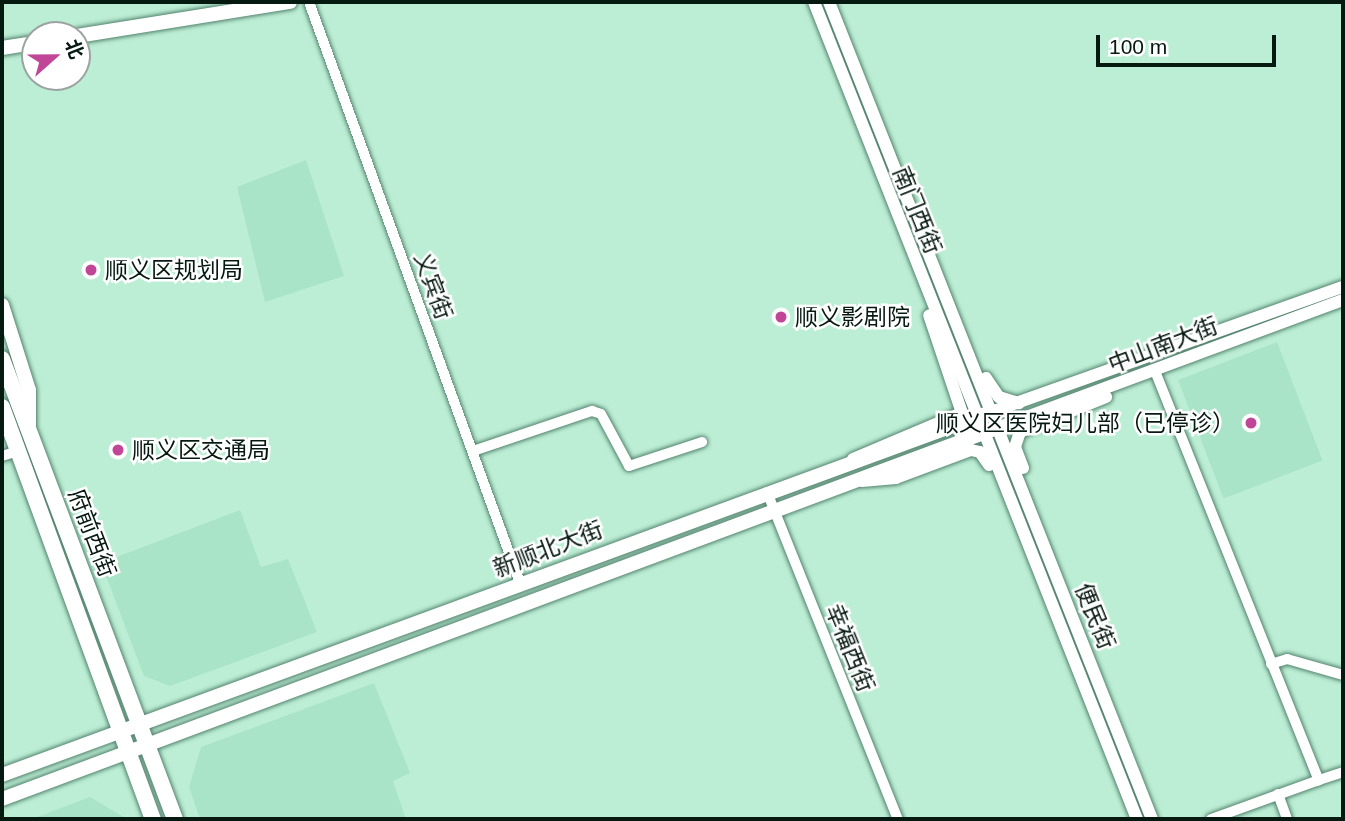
<!DOCTYPE html>
<html>
<head>
<meta charset="utf-8">
<style>
  body { margin:0 }
  #map { position:relative; width:1345px; height:821px; overflow:hidden; background:#bceed5; font-family:Arial,"Noto Sans SC",sans-serif }
  div>[style] { position:absolute }
  .built>* { inset:0; background:#aae4c8; transform-origin:0 0 }
  .roads { filter:drop-shadow(0 0 2px #54836e) drop-shadow(0 0 2px #54836e) }
  .minor>* { height:10px; margin:-5px; padding:0 5px; transform-origin:5px; border-radius:5px; background:#fff }
  .tertiary>* { height:12px; margin:-6px; padding:0 6px; transform-origin:6px; border-radius:6px; background:#fff }
  .secondary>* { height:14px; margin:-7px; padding:0 7px; transform-origin:7px; border-radius:7px; background:#fff }
  .primary>* { height:16px; margin:-8px; padding:0 8px; transform-origin:8px; border-radius:8px; background:#fff }
  .dots>* { width:19px; height:19px; translate:-50% -50%; box-sizing:border-box; border:4px solid #fff; border-radius:50% }
  span { translate:-50% -50%; white-space:nowrap; text-align:center; line-height:1.15; -webkit-text-stroke:5px #fff; paint-order:stroke }
  .street-label { font-size:23px; color:#061911 }
  .poi-label { font-size:23px; color:#061911 }
  .left { translate:0 -50%; text-align:left }
  .right { translate:-100% -50%; text-align:right }
  .frame { position:absolute; inset:0; border:4px solid #061911; pointer-events:none }
  .north { position:absolute; left:21px; top:21px; width:70px; height:70px; box-sizing:border-box; background:#fff; border:2px solid #9ba3a0; border-radius:50%; rotate:69deg; font-size:19px; font-weight:700; line-height:28px; text-align:center; color:#061911 }
  .north::after { content:''; display:block; margin:auto; width:24px; height:32px; background:#c14697; clip-path:polygon(50% 0,100% 100%,50% 72%,0 100%) }
  .scale { position:absolute; left:1096px; top:35px; width:180px; height:32px; box-sizing:border-box; border:4px solid #061911; border-top:0; padding-left:9px; font-size:21px; line-height:24px; white-space:nowrap; color:#061911; -webkit-text-stroke:5px #fff; paint-order:stroke }
</style>
</head>
<body>
<div id="map">
  <div class="built">
    <div style="clip-path:polygon(306px 160px,344px 276px,265px 302px,237px 187px)"></div>
    <div style="left:1277px;top:342px;width:127px;height:106px;rotate:69deg"></div>
    <div style="clip-path:polygon(240px 510px,261px 567px,288px 559px,317px 632px,170px 686px,144px 676px,101px 563px)"></div>
    <div style="clip-path:polygon(374px 683px,410px 773px,393px 781px,406px 819px,200px 819px,189px 787px,201px 747px)"></div>
    <div style="clip-path:polygon(90px 797px,127px 819px,32px 819px)"></div>
  </div>
  <div class="roads">
    <div class="minor">
      <div style="left:309px;top:2px;width:618px;rotate:70.04deg"></div>
      <div style="left:1155px;top:371px;width:441px;rotate:68.2deg"></div>
      <div style="left:1319px;top:780px;width:115px;rotate:160.1deg"></div>
      <div style="left:473px;top:451px;width:126px;rotate:-18.6deg"></div>
      <div style="left:592px;top:411px;width:9px;rotate:18deg"></div>
      <div style="left:601px;top:414px;width:59px;rotate:61.7deg"></div>
      <div style="left:629px;top:466px;width:77px;rotate:-18.2deg"></div>
      <div style="left:2px;top:456px;width:17px;rotate:-17deg"></div>
      <div style="left:767px;top:492px;width:352px;rotate:68.2deg"></div>
      <div style="left:1271px;top:664px;width:17px;rotate:-17deg"></div>
      <div style="left:1287px;top:659px;width:58px;rotate:15.9deg"></div>
      <div style="left:1316px;top:781px;width:28px;rotate:-18deg"></div>
      <div style="left:1278px;top:794px;width:27px;rotate:70deg"></div>
    </div>
    <div class="tertiary">
      <div style="left:814px;top:2px;width:879px;rotate:68.43deg"></div>
      <div style="left:829px;top:2px;width:879px;rotate:68.43deg"></div>
      <div style="left:986px;top:378px;width:23px;rotate:56deg"></div>
      <div style="left:999px;top:397px;width:21px;rotate:17deg"></div>
      <div style="left:991px;top:412px;width:374px;rotate:-19.6deg"></div>
      <div style="left:997px;top:428px;width:369px;rotate:-20.3deg"></div>
      <div style="left:853px;top:459px;width:118px;rotate:-22.9deg"></div>
      <div style="left:962px;top:413px;width:103px;rotate:-108.6deg"></div>
      <div style="left:1023px;top:468px;width:22px;rotate:-111deg"></div>
      <div style="left:1015px;top:447px;width:16px;rotate:-72deg"></div>
      <div style="left:1020px;top:432px;width:93px;rotate:-22.1deg"></div>
      <div style="left:862px;top:481px;width:34px;rotate:-5deg"></div>
      <div style="left:896px;top:478px;width:80px;rotate:-20.5deg"></div>
      <div style="left:971px;top:450px;width:9px;rotate:13deg"></div>
      <div style="left:980px;top:452px;width:16px;rotate:55deg"></div>
    </div>
    <div class="secondary">
      <div style="left:77px;top:36px;width:216px;rotate:-9.1deg"></div>
      <div style="left:2px;top:48px;width:33px;rotate:-9deg"></div>
      <div style="left:2px;top:305px;width:89px;rotate:72.4deg"></div>
      <div style="left:29px;top:390px;width:35px;rotate:90deg"></div>
      <div style="left:2px;top:775px;width:1054px;rotate:-20.16deg"></div>
      <div style="left:2px;top:799px;width:1062px;rotate:-20.45deg"></div>
    </div>
    <div class="primary">
      <div style="left:2px;top:359px;width:491px;rotate:69.4deg"></div>
      <div style="left:2px;top:407px;width:439px;rotate:69.9deg"></div>
    </div>
  </div>
  <div class="dots">
    <div style="left:91px;top:270px;background:#c14697"></div>
    <div style="left:781px;top:317px;background:#c14697"></div>
    <div style="left:1251px;top:423px;background:#c14697"></div>
    <div style="left:118px;top:450px;background:#c14697"></div>
  </div>
  <div class="street-label">
    <span style="left:917px;top:210px;rotate:68deg">南门西街</span>
    <span style="left:433px;top:286px;rotate:70deg">义宾街</span>
    <span style="left:1163px;top:345px;rotate:-21deg">中山南大街</span>
    <span style="left:92px;top:533px;rotate:69deg">府前西街</span>
    <span style="left:548px;top:549px;rotate:-21deg">新顺北大街</span>
    <span style="left:1095px;top:616px;rotate:68deg">便民街</span>
    <span style="left:850px;top:648px;rotate:68deg">幸福西街</span>
  </div>
  <div class="poi-label">
    <span class="left" style="left:105px;top:270px">顺义区规划局</span>
    <span class="left" style="left:795px;top:317px">顺义影剧院</span>
    <span class="right" style="left:1235px;top:423px">顺义区医院妇儿部（已停诊）</span>
    <span class="left" style="left:132px;top:450px">顺义区交通局</span>
  </div>
  <div class="frame"></div>
  <div class="north">北</div>
  <div class="scale">100 m</div>
</div>
</body>
</html>
